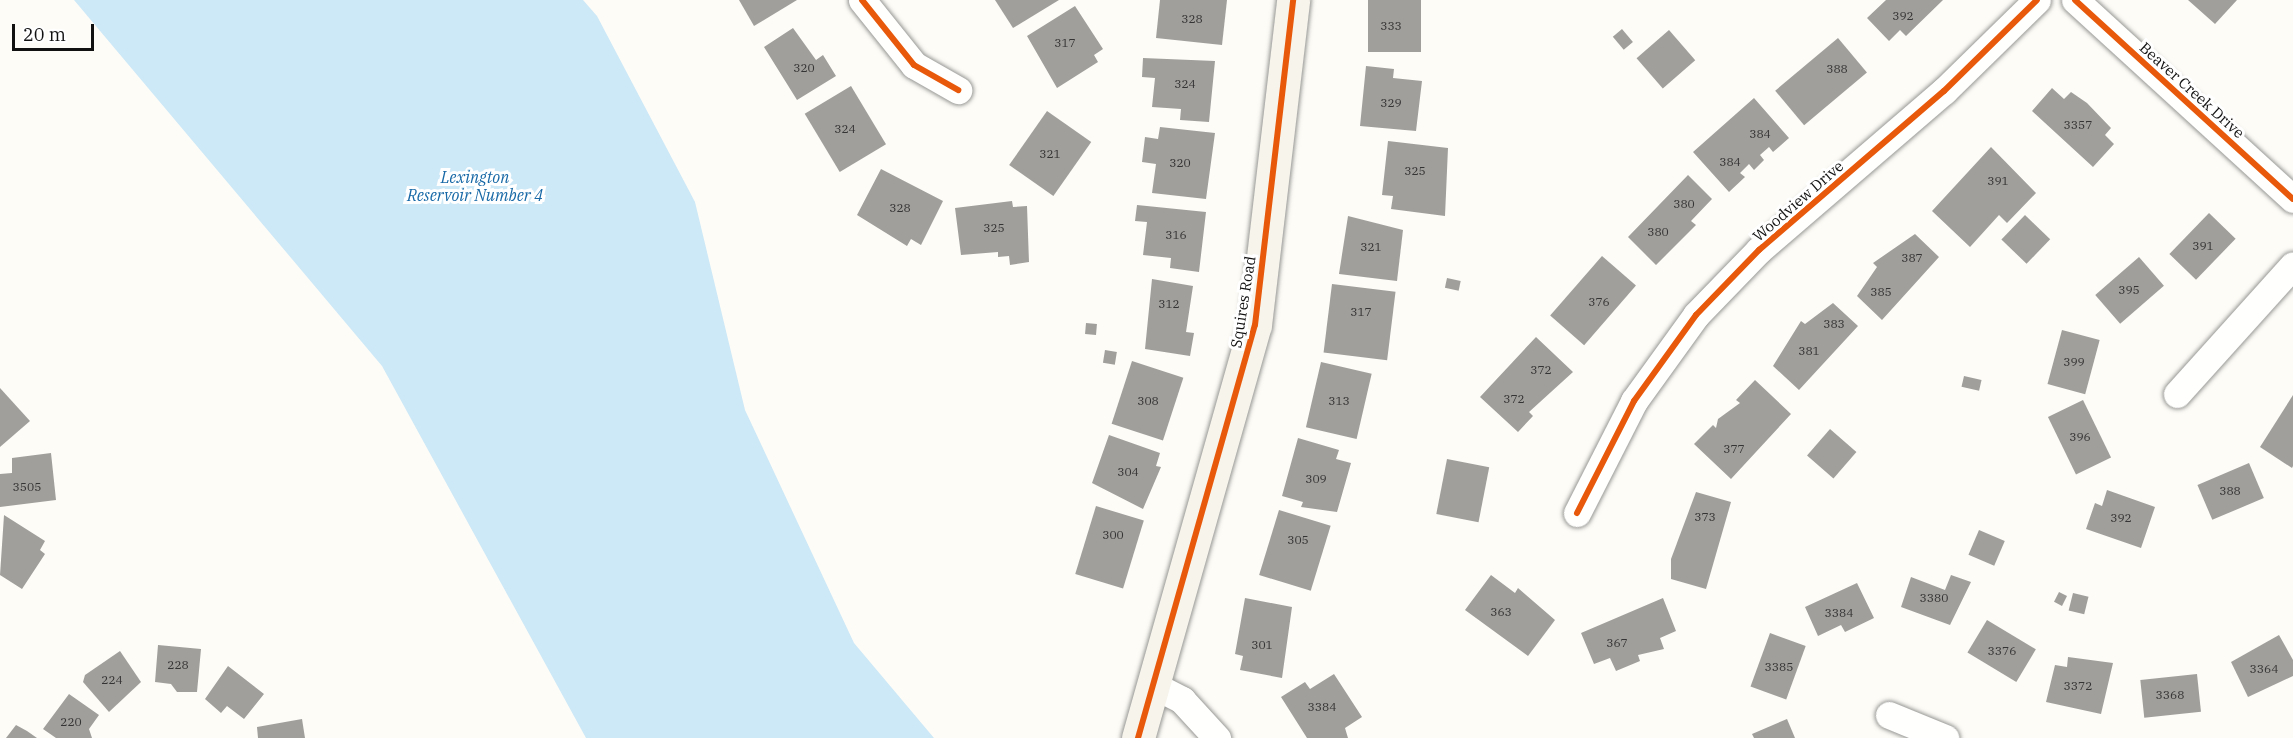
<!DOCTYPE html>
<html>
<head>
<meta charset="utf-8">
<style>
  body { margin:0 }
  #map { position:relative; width:2293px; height:738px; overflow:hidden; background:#fdfcf7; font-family:"IBM Plex Serif",serif }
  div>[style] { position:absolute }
  .water>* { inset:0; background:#cde8f7 }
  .building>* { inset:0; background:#a19f9c; transform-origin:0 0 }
  .roads { filter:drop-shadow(0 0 2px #979795) drop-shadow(0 0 2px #979795) }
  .street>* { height:27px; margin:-13.5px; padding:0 13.5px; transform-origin:13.5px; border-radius:13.5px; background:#fffffe }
  .secondary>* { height:33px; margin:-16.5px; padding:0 16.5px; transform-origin:16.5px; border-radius:16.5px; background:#f6f4eb }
  .cycleway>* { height:6px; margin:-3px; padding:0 3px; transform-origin:3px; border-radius:3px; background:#e8590c }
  span { translate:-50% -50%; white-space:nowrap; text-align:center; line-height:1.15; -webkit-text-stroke:6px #fff; paint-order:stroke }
  .number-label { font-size:12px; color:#353434 }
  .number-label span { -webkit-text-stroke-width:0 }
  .street-label { font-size:15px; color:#111 }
  .water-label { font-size:16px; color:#1768a6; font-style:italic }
  .scale { position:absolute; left:12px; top:24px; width:82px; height:27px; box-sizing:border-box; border:3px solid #111; border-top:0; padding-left:8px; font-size:18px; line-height:21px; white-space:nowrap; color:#111; -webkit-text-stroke:4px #fff; paint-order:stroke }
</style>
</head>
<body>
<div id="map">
  <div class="water">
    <div style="clip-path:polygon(74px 0,583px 0,597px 16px,695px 202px,745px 410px,854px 643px,934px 738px,586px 738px,382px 366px)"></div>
  </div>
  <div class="building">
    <div style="clip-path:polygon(739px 0,797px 0,754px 26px)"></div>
    <div style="clip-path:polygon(995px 0,1059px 0,1013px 28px)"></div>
    <div style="clip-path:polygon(1160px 0,1227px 0,1222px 45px,1156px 38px)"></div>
    <div style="left:1368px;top:0;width:53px;height:52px"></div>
    <div style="clip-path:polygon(1886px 0,1943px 0,1906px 36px,1900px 30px,1889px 41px,1867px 18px)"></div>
    <div style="clip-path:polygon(2188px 0,2237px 0,2215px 24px)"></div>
    <div style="clip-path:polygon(1075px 6px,1103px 49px,1094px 55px,1098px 62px,1057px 88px,1027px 36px)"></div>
    <div style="clip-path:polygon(793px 28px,816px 60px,823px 55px,836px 76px,797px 100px,764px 47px)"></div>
    <div style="left:1622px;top:29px;width:17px;height:12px;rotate:50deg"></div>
    <div style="left:1669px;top:30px;width:40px;height:43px;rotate:49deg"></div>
    <div style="left:1838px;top:38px;width:45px;height:82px;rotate:50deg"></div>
    <div style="clip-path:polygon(1143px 58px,1215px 61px,1209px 122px,1180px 120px,1181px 109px,1152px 107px,1155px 78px,1142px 77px)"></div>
    <div style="clip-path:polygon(1366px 66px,1394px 69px,1393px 78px,1422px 81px,1416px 131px,1360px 126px)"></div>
    <div style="left:851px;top:86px;width:68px;height:54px;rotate:59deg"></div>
    <div style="clip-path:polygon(2052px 88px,2064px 99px,2071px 92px,2087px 103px,2111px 128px,2105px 135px,2114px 144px,2093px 167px,2032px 111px)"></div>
    <div style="clip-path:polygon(1754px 98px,1789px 138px,1773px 152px,1769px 147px,1760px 155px,1764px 160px,1754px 170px,1749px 164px,1740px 173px,1745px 177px,1729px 192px,1693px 152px)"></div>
    <div style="left:1047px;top:111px;width:54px;height:66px;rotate:35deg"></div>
    <div style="clip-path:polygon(1160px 127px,1215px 133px,1206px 199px,1152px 193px,1156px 164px,1142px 162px,1145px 137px,1158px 139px)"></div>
    <div style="clip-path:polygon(1388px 141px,1448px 148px,1445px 216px,1391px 209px,1393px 196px,1382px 195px)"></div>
    <div style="clip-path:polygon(1991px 147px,2036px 193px,2007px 223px,1999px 215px,1970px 247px,1932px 211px)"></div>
    <div style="clip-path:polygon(881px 169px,943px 201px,921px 245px,911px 239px,907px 246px,857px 215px)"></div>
    <div style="clip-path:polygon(1688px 175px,1712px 199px,1691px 221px,1696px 225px,1656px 265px,1628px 237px)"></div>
    <div style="clip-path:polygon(1012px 201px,1013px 207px,1027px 206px,1029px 262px,1010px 265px,1009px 256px,998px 257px,998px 252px,961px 255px,955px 208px)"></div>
    <div style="clip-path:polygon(1137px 205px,1206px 212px,1199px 272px,1170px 268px,1171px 258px,1143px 255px,1147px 222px,1135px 221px)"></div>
    <div style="left:2209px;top:213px;width:37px;height:57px;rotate:44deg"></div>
    <div style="left:2025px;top:215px;width:35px;height:34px;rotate:44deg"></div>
    <div style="clip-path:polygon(1348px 216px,1403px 230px,1397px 281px,1339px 274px)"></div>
    <div style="clip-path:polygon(1915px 234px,1939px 257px,1882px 320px,1857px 296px,1877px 267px,1873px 263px)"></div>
    <div style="left:1602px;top:256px;width:45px;height:79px;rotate:41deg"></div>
    <div style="left:2139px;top:257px;width:38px;height:58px;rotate:49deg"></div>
    <div style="left:1447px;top:278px;width:14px;height:10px;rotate:12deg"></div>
    <div style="clip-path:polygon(1152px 279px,1193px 286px,1186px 332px,1194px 333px,1190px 356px,1145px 349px)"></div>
    <div style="left:1332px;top:284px;width:64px;height:69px;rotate:7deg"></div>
    <div style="clip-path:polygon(1833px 303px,1858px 326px,1799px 390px,1773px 366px,1801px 321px,1805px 324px)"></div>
    <div style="left:1086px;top:323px;width:11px;height:11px;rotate:5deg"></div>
    <div style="left:2062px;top:330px;width:39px;height:56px;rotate:15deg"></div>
    <div style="clip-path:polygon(1536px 337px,1573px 372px,1529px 412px,1533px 416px,1518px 432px,1480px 397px)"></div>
    <div style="left:1105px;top:350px;width:12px;height:13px;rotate:9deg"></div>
    <div style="left:1132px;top:361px;width:54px;height:66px;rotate:18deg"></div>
    <div style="left:1321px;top:362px;width:52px;height:67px;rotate:13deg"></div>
    <div style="left:1964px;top:376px;width:18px;height:11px;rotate:13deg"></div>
    <div style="clip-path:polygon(1755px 380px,1791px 414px,1731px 479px,1694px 444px,1713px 425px,1716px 428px,1718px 419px,1740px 403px,1736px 400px)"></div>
    <div style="clip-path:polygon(0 388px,30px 421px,0 447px)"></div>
    <div style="clip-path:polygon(2293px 395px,2293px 466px,2292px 468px,2260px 447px)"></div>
    <div style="left:2083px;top:400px;width:64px;height:39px;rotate:64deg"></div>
    <div style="left:1830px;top:429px;width:35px;height:35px;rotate:41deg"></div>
    <div style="clip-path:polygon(1109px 435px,1160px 453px,1156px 466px,1161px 467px,1143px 509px,1092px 483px)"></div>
    <div style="clip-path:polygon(1298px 438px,1339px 450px,1336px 459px,1351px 463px,1337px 512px,1301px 507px,1303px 502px,1282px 496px)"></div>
    <div style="clip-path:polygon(51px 453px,56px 500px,0 507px,0 474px,12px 473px,12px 458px)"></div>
    <div style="left:1447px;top:459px;width:43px;height:56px;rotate:11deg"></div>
    <div style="left:2249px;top:463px;width:38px;height:56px;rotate:67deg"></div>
    <div style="clip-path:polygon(2107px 490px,2155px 507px,2141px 548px,2086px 529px,2095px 503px,2102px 506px)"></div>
    <div style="clip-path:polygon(1696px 492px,1731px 502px,1706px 589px,1671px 579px,1671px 559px)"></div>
    <div style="left:1096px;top:506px;width:50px;height:71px;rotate:17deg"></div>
    <div style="left:1279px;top:510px;width:54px;height:68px;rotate:17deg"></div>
    <div style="clip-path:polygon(4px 515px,45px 541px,40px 550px,45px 554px,22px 589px,0 575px)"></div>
    <div style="left:1979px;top:530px;width:28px;height:27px;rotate:23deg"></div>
    <div style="clip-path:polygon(1491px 575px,1515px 593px,1518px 588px,1555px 620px,1528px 656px,1465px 610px)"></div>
    <div style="clip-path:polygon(1951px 575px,1971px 582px,1950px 625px,1901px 607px,1911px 577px,1945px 590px)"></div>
    <div style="clip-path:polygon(1857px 583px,1874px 618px,1845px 632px,1841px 625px,1818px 636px,1805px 607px)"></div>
    <div style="left:2059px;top:592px;width:9px;height:11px;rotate:27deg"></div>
    <div style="left:2073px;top:593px;width:16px;height:18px;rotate:14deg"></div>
    <div style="clip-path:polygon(1245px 598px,1292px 607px,1282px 678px,1240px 670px,1243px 656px,1235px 654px)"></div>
    <div style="clip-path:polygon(1663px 598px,1676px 631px,1660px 638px,1664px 649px,1638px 655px,1640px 661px,1616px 671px,1610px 658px,1594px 664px,1581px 633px)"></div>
    <div style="left:1987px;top:620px;width:57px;height:38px;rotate:31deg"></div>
    <div style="left:1770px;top:633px;width:38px;height:57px;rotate:20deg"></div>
    <div style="clip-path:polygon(2279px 635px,2293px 660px,2293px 676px,2248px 697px,2231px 662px)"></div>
    <div style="clip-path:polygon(158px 645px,201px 649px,197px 692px,177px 692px,171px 684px,155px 682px)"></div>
    <div style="clip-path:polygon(120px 651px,141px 682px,109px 712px,83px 682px,85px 675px)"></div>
    <div style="clip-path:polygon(2068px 657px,2113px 663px,2101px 714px,2046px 702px,2055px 665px,2067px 667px)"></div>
    <div style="clip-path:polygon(228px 666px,264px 694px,244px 719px,227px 706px,221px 713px,205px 699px)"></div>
    <div style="clip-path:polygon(1334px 674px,1362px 717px,1345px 728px,1348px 738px,1307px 738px,1281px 697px,1305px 682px,1310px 689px)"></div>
    <div style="left:2197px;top:674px;width:38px;height:57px;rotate:84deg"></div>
    <div style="clip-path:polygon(69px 694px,99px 715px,89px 729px,92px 738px,56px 738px,43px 729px)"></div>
    <div style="clip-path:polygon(302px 719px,305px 738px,258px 738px,257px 727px)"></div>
    <div style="clip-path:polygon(1787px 719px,1795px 738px,1754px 738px,1752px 734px)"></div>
    <div style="clip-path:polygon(16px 725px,27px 731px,37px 738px,6px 738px)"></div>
  </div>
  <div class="roads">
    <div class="street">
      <div style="left:862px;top:0;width:83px;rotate:51.3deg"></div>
      <div style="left:914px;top:65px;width:51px;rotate:29.6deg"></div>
      <div style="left:2075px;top:0;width:295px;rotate:42.4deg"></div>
      <div style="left:2177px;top:394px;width:173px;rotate:-48deg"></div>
      <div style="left:1577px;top:513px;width:126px;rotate:-63deg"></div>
      <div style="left:1634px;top:401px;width:106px;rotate:-54.2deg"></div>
      <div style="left:1696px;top:315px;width:91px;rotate:-45.9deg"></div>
      <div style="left:1759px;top:250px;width:244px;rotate:-40.7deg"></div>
      <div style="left:1944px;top:91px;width:130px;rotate:-44.4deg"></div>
      <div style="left:1153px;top:685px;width:33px;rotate:27deg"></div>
      <div style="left:1182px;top:700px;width:52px;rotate:47.4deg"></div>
      <div style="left:1889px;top:715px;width:61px;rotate:22.3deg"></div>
    </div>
    <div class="secondary">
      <div style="left:1138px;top:738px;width:429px;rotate:-74.2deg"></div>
      <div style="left:1255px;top:325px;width:327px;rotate:-83.3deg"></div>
    </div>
  </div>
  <div class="cycleway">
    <div style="left:862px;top:0;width:83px;rotate:51.3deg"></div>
    <div style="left:914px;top:65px;width:51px;rotate:29.6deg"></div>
    <div style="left:2075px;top:0;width:295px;rotate:42.4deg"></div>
    <div style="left:1577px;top:513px;width:126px;rotate:-63deg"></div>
    <div style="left:1634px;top:401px;width:106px;rotate:-54.2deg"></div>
    <div style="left:1696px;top:315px;width:91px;rotate:-45.9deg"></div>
    <div style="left:1759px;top:250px;width:244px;rotate:-40.7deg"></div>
    <div style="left:1944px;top:91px;width:130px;rotate:-44.4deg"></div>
    <div style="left:1138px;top:738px;width:429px;rotate:-74.2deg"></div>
    <div style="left:1255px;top:325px;width:327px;rotate:-83.3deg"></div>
  </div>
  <div class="number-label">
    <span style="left:1903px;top:16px">392</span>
    <span style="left:1192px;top:19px">328</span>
    <span style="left:1391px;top:26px">333</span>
    <span style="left:1065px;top:43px">317</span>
    <span style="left:804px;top:68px">320</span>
    <span style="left:1837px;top:69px">388</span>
    <span style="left:1185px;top:84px">324</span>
    <span style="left:1391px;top:103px">329</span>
    <span style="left:2078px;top:125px">3357</span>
    <span style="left:845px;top:129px">324</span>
    <span style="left:1760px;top:134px">384</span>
    <span style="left:1050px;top:154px">321</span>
    <span style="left:1730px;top:162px">384</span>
    <span style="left:1180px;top:163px">320</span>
    <span style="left:1415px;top:171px">325</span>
    <span style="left:1998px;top:181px">391</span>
    <span style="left:1684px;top:204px">380</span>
    <span style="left:900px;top:208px">328</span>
    <span style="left:994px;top:228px">325</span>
    <span style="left:1658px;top:232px">380</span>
    <span style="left:1176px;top:235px">316</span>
    <span style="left:2203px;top:246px">391</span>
    <span style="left:1371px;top:247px">321</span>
    <span style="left:1912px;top:258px">387</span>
    <span style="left:2129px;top:290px">395</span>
    <span style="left:1881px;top:292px">385</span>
    <span style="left:1599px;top:302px">376</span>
    <span style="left:1169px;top:304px">312</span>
    <span style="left:1361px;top:312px">317</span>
    <span style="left:1834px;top:324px">383</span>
    <span style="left:1809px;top:351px">381</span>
    <span style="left:2074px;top:362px">399</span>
    <span style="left:1541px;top:370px">372</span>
    <span style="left:1514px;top:399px">372</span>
    <span style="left:1148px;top:401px">308</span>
    <span style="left:1339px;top:401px">313</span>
    <span style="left:2080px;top:437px">396</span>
    <span style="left:1734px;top:449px">377</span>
    <span style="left:1128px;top:472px">304</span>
    <span style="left:1316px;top:479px">309</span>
    <span style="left:27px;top:487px">3505</span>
    <span style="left:2230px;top:491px">388</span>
    <span style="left:1705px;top:517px">373</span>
    <span style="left:2121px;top:518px">392</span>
    <span style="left:1113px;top:535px">300</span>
    <span style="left:1298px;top:540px">305</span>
    <span style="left:1934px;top:598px">3380</span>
    <span style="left:1501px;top:612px">363</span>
    <span style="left:1839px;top:613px">3384</span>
    <span style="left:1617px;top:643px">367</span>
    <span style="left:1262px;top:645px">301</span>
    <span style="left:2002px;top:651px">3376</span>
    <span style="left:178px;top:665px">228</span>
    <span style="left:1779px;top:667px">3385</span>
    <span style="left:2264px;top:669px">3364</span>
    <span style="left:112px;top:680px">224</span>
    <span style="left:2078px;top:686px">3372</span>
    <span style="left:2170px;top:695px">3368</span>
    <span style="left:1322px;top:707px">3384</span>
    <span style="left:71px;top:722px">220</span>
  </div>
  <div class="street-label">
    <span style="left:2192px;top:90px;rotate:42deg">Beaver Creek Drive</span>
    <span style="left:1798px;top:201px;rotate:-41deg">Woodview Drive</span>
    <span style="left:1243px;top:302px;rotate:-81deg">Squires Road</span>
  </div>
  <div class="water-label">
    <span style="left:475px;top:186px">Lexington<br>Reservoir Number 4</span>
  </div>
  <div class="scale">20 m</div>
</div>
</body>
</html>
